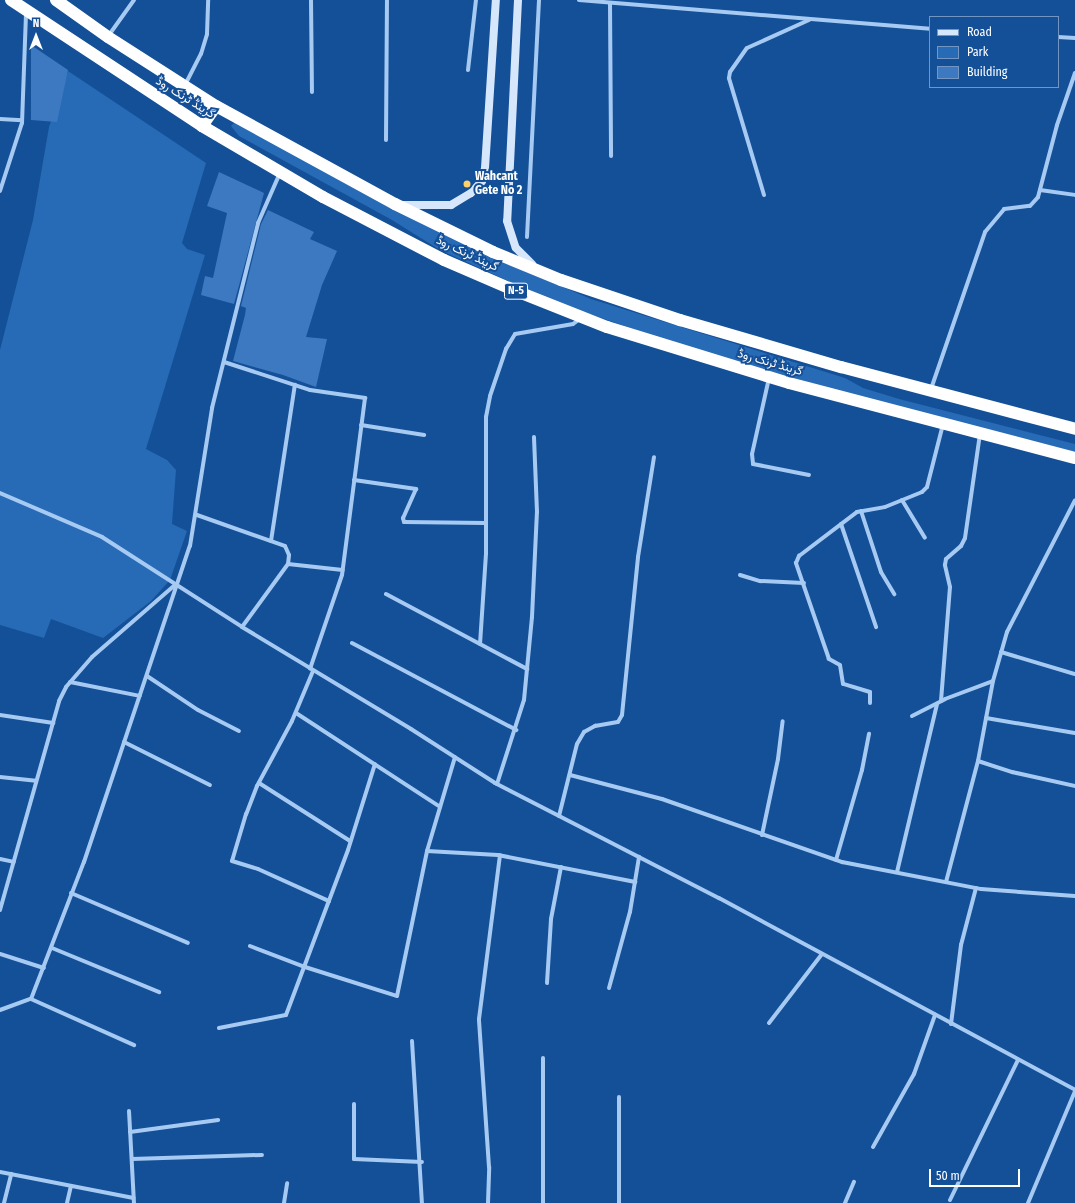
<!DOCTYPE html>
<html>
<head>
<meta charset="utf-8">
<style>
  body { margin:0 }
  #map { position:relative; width:1075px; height:1203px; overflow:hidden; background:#145098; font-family:"Fira Sans Condensed",Vazirmatn,sans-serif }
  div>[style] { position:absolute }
  .green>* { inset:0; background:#276ab6 }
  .building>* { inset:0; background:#3d79c0 }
  .street>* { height:4px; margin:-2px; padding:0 2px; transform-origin:2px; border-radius:2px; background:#a7caf3 }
  .secondary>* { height:8px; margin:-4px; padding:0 4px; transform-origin:4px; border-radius:4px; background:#d6e7fc }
  .highway>* { height:12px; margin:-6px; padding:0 6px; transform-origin:6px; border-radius:6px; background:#fff }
  .dots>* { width:11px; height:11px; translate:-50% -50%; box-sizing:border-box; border:2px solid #145098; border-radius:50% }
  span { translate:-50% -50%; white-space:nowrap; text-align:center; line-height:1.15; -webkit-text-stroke:4px #145098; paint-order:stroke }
  .shield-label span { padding:1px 3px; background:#145098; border:1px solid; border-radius:3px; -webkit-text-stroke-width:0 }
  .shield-label { font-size:11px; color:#fff; font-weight:700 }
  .street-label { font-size:12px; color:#fff }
  .poi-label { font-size:12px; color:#fff; font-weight:700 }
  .left { translate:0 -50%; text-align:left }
  .legend { position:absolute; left:929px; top:16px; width:130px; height:72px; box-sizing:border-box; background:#145098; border:1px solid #7296c1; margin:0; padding:5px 7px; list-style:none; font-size:12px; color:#fff }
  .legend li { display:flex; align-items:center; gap:8px; height:20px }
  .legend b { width:20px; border:1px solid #7296c1 }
  .north { position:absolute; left:16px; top:16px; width:40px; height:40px; -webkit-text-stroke:3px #145098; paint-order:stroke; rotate:0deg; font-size:11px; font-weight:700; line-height:16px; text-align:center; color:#fff }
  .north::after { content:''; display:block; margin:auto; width:14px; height:18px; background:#fff; clip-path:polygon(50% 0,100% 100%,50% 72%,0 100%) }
  .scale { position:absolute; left:929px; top:1169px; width:91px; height:18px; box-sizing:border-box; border:2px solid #fff; border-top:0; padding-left:5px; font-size:12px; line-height:14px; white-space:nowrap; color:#fff; -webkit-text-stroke:3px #145098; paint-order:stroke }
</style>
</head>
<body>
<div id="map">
  <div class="green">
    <div style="clip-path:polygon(68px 71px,206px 163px,182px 243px,187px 249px,205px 255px,146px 449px,167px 460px,176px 470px,172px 524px,187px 531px,170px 580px,151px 601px,103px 638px,51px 619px,44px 638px,0 625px,0 350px,33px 220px,49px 127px)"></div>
    <div style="clip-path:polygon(235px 122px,368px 196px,504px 262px,591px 299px,845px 378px,863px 388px,899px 399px,1075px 444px,1075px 452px,853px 395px,679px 345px,550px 300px,440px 250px,392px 220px,239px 136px,231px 126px)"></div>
  </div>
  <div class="building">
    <div style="clip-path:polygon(31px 45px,68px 70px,57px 122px,31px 120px)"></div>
    <div style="clip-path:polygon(219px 172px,264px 193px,234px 304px,201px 295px,205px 276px,213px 278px,227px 213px,207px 206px)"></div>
    <div style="clip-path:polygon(268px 210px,314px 232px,310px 239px,337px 251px,322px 285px,306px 337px,327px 339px,316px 387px,283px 375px,233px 361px,245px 315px,246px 308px,241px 306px,261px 224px)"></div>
  </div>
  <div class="street">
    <div style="left:311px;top:0;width:92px;rotate:89.4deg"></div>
    <div style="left:579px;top:0;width:352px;rotate:4.7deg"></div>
    <div style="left:610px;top:4px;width:152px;rotate:89.6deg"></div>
    <div style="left:109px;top:35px;width:43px;rotate:-54.5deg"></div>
    <div style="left:1058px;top:37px;width:17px;rotate:3deg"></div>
    <div style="left:468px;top:70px;width:70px;rotate:-83.5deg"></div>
    <div style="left:185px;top:85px;width:35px;rotate:-63deg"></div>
    <div style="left:201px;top:54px;width:21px;rotate:-73deg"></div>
    <div style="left:207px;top:34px;width:34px;rotate:-88deg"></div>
    <div style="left:0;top:119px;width:22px;rotate:3deg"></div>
    <div style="left:386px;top:140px;width:140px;rotate:-89.6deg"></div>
    <div style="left:1040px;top:190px;width:35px;rotate:8deg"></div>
    <div style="left:0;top:191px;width:71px;rotate:-72.1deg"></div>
    <div style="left:22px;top:123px;width:110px;rotate:-87.9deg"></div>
    <div style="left:764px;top:195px;width:122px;rotate:-106.7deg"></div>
    <div style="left:729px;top:78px;width:6px;rotate:-81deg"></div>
    <div style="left:730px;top:72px;width:29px;rotate:-55deg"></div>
    <div style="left:747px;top:48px;width:68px;rotate:-24.3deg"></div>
    <div style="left:527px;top:237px;width:237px;rotate:-87.1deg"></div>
    <div style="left:224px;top:362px;width:90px;rotate:18deg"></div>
    <div style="left:310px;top:390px;width:56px;rotate:8.3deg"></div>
    <div style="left:365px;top:398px;width:178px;rotate:97.4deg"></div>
    <div style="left:342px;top:575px;width:99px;rotate:108.8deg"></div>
    <div style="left:769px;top:378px;width:78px;rotate:102.6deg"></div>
    <div style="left:752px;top:454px;width:10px;rotate:84deg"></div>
    <div style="left:753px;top:464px;width:57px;rotate:11.1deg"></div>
    <div style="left:931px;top:389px;width:166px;rotate:-71deg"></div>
    <div style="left:985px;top:232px;width:30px;rotate:-50deg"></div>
    <div style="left:1004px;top:209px;width:26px;rotate:-7deg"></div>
    <div style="left:1030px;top:206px;width:12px;rotate:-48deg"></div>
    <div style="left:1038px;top:197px;width:74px;rotate:-75.2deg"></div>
    <div style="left:1057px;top:125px;width:55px;rotate:-70.9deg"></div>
    <div style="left:361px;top:425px;width:64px;rotate:9deg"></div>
    <div style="left:354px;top:480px;width:63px;rotate:8.3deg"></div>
    <div style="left:416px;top:489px;width:32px;rotate:114deg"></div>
    <div style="left:403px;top:518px;width:4px;rotate:76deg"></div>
    <div style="left:404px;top:522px;width:82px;rotate:0.7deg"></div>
    <div style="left:0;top:493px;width:111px;rotate:23.3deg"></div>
    <div style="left:102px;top:537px;width:166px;rotate:32.7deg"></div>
    <div style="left:242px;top:627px;width:197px;rotate:31.1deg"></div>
    <div style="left:411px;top:729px;width:100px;rotate:32.7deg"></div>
    <div style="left:495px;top:783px;width:252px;rotate:27.2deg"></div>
    <div style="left:719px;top:898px;width:404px;rotate:28.3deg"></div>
    <div style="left:902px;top:500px;width:44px;rotate:58.8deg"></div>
    <div style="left:861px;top:511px;width:64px;rotate:71.8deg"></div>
    <div style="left:881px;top:572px;width:26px;rotate:59deg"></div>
    <div style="left:197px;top:515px;width:93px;rotate:19.4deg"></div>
    <div style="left:285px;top:546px;width:10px;rotate:66deg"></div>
    <div style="left:289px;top:555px;width:9px;rotate:96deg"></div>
    <div style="left:288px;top:564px;width:55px;rotate:6.2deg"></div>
    <div style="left:841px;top:524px;width:109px;rotate:71.2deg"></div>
    <div style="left:271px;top:541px;width:158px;rotate:-81.3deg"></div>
    <div style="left:740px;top:575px;width:21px;rotate:17deg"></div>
    <div style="left:760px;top:581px;width:44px;rotate:2.6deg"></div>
    <div style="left:386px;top:594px;width:160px;rotate:28deg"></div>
    <div style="left:242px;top:627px;width:78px;rotate:-53.9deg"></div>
    <div style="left:352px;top:643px;width:186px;rotate:27.9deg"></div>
    <div style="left:480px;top:644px;width:91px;rotate:-86.2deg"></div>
    <div style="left:486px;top:553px;width:136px;rotate:-90deg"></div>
    <div style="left:486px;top:417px;width:21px;rotate:-79deg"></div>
    <div style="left:490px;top:396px;width:50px;rotate:-71.2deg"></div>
    <div style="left:506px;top:349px;width:17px;rotate:-59deg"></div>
    <div style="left:515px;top:334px;width:59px;rotate:-9.8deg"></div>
    <div style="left:573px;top:324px;width:9px;rotate:-36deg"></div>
    <div style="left:1001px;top:652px;width:77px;rotate:16.6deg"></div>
    <div style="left:313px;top:671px;width:54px;rotate:112.8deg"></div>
    <div style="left:292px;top:721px;width:74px;rotate:118.3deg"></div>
    <div style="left:257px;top:786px;width:30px;rotate:111deg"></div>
    <div style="left:246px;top:814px;width:49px;rotate:106.6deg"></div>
    <div style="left:232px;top:861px;width:27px;rotate:17deg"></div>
    <div style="left:258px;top:869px;width:78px;rotate:24.3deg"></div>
    <div style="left:147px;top:676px;width:61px;rotate:33.7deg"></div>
    <div style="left:198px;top:710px;width:46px;rotate:27.1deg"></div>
    <div style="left:70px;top:682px;width:71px;rotate:11.3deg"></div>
    <div style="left:941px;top:701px;width:114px;rotate:-85.5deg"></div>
    <div style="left:950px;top:587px;width:23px;rotate:-103deg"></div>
    <div style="left:945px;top:565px;width:6px;rotate:-81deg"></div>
    <div style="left:946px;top:559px;width:20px;rotate:-41deg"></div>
    <div style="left:961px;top:546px;width:9px;rotate:-63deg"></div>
    <div style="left:965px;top:538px;width:105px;rotate:-81.8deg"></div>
    <div style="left:870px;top:703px;width:11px;rotate:-90deg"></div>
    <div style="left:870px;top:692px;width:28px;rotate:-163deg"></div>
    <div style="left:843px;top:684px;width:19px;rotate:-99deg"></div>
    <div style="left:840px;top:665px;width:13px;rotate:-151deg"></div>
    <div style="left:829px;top:659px;width:102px;rotate:-109deg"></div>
    <div style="left:796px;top:563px;width:8px;rotate:-67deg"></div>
    <div style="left:799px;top:556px;width:73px;rotate:-37.2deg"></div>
    <div style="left:857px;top:512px;width:28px;rotate:-10deg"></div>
    <div style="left:885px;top:507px;width:40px;rotate:-22deg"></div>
    <div style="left:922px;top:492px;width:7px;rotate:-45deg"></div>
    <div style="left:927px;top:487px;width:65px;rotate:-75.7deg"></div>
    <div style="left:296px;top:713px;width:172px;rotate:33.1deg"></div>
    <div style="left:0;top:715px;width:54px;rotate:8.6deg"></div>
    <div style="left:912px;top:716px;width:37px;rotate:-27deg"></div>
    <div style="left:945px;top:699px;width:51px;rotate:-20.6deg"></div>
    <div style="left:986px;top:718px;width:90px;rotate:9.6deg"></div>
    <div style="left:124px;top:742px;width:96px;rotate:26.6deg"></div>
    <div style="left:978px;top:761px;width:36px;rotate:18deg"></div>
    <div style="left:1012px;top:772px;width:65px;rotate:12.5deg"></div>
    <div style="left:570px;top:775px;width:95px;rotate:14.6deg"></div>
    <div style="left:662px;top:799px;width:191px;rotate:19.3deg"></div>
    <div style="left:842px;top:862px;width:142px;rotate:11deg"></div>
    <div style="left:981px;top:889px;width:94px;rotate:4.3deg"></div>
    <div style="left:0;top:777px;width:36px;rotate:6deg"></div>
    <div style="left:259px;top:783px;width:108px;rotate:32.5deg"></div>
    <div style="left:497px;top:784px;width:88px;rotate:-72.2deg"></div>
    <div style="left:524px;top:700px;width:83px;rotate:-84.5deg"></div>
    <div style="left:532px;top:617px;width:105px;rotate:-87.3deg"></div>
    <div style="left:537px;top:512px;width:75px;rotate:-92.3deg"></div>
    <div style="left:559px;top:816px;width:74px;rotate:-76deg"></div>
    <div style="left:577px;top:744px;width:14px;rotate:-60deg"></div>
    <div style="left:584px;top:732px;width:13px;rotate:-29deg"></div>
    <div style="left:595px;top:726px;width:23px;rotate:-10deg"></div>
    <div style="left:618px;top:722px;width:8px;rotate:-60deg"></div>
    <div style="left:622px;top:715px;width:159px;rotate:-84.2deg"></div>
    <div style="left:638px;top:557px;width:101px;rotate:-80.9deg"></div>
    <div style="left:762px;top:835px;width:78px;rotate:-78.1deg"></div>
    <div style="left:778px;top:759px;width:38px;rotate:-83deg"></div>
    <div style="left:427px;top:851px;width:71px;rotate:3.2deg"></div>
    <div style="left:498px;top:855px;width:140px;rotate:11.1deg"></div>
    <div style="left:0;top:859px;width:14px;rotate:12deg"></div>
    <div style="left:836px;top:860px;width:94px;rotate:-73.9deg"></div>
    <div style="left:862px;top:770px;width:37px;rotate:-79deg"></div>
    <div style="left:897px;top:872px;width:173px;rotate:-76.6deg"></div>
    <div style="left:946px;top:882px;width:125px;rotate:-75.2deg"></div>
    <div style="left:978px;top:761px;width:81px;rotate:-79.4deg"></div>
    <div style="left:993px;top:681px;width:51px;rotate:-74.1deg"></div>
    <div style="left:1007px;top:632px;width:148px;rotate:-62.7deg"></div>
    <div style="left:71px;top:893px;width:127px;rotate:23.1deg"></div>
    <div style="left:0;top:910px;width:217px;rotate:-74.2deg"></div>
    <div style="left:59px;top:701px;width:16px;rotate:-63deg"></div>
    <div style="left:66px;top:687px;width:40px;rotate:-49deg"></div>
    <div style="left:92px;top:657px;width:111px;rotate:-41deg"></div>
    <div style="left:250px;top:946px;width:59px;rotate:20.9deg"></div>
    <div style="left:305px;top:967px;width:96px;rotate:17.5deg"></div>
    <div style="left:397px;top:996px;width:148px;rotate:-78.3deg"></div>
    <div style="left:427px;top:851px;width:98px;rotate:-73.4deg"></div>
    <div style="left:52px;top:948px;width:116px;rotate:22.4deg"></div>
    <div style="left:0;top:954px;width:46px;rotate:17.7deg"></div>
    <div style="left:547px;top:983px;width:64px;rotate:-86.4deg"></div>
    <div style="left:551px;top:919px;width:53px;rotate:-79.1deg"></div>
    <div style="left:609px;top:988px;width:79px;rotate:-74.6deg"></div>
    <div style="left:630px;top:912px;width:56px;rotate:-80.7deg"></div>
    <div style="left:31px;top:999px;width:113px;rotate:24.1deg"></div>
    <div style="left:0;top:1010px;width:33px;rotate:-20deg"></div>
    <div style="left:31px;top:999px;width:147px;rotate:-68.9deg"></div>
    <div style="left:84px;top:862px;width:333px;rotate:-71.5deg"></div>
    <div style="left:190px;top:546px;width:140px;rotate:-80.9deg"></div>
    <div style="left:212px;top:408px;width:191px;rotate:-76deg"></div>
    <div style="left:258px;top:223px;width:55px;rotate:-66.3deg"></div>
    <div style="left:769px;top:1023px;width:87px;rotate:-52.5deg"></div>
    <div style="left:951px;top:1024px;width:80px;rotate:-82.8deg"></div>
    <div style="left:961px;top:945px;width:59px;rotate:-75.3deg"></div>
    <div style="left:219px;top:1028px;width:68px;rotate:-11deg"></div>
    <div style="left:286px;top:1015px;width:176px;rotate:-69.4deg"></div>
    <div style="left:348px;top:850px;width:90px;rotate:-72.6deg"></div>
    <div style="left:412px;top:1041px;width:162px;rotate:86.5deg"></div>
    <div style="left:543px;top:1058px;width:145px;rotate:90deg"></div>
    <div style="left:354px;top:1104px;width:55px;rotate:90deg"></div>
    <div style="left:354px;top:1159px;width:68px;rotate:2.5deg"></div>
    <div style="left:129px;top:1111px;width:92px;rotate:86.9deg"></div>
    <div style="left:130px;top:1132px;width:89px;rotate:-7.8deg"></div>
    <div style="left:873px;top:1147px;width:84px;rotate:-60.7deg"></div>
    <div style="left:914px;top:1074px;width:63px;rotate:-70.4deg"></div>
    <div style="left:132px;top:1159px;width:130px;rotate:-1.8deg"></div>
    <div style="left:0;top:1172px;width:136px;rotate:11deg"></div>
    <div style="left:950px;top:1200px;width:156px;rotate:-64.1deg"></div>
    <div style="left:4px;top:1203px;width:30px;rotate:-76deg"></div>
    <div style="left:67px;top:1203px;width:17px;rotate:-77deg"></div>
    <div style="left:284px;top:1203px;width:20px;rotate:-81deg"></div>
    <div style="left:488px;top:1203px;width:36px;rotate:-88deg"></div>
    <div style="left:489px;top:1167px;width:148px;rotate:-93.9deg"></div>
    <div style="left:479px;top:1019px;width:165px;rotate:-82.7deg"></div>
    <div style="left:619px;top:1203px;width:106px;rotate:-90deg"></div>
    <div style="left:845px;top:1203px;width:23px;rotate:-67deg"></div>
    <div style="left:1028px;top:1203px;width:121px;rotate:-67.2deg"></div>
  </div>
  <div class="secondary">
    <div style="left:518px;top:0;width:221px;rotate:92.8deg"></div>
    <div style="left:507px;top:221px;width:28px;rotate:72deg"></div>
    <div style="left:516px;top:248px;width:23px;rotate:45deg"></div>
    <div style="left:402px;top:205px;width:49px"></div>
    <div style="left:451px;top:205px;width:23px;rotate:-31deg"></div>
    <div style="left:471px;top:193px;width:16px;rotate:-47deg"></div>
    <div style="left:482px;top:181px;width:13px;rotate:-77deg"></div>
    <div style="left:485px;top:168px;width:168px;rotate:-86.3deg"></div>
  </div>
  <div class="highway">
    <div style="left:11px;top:0;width:229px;rotate:33.4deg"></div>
    <div style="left:202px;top:126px;width:140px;rotate:30.4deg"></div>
    <div style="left:323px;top:197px;width:136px;rotate:27.5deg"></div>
    <div style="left:444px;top:260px;width:78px;rotate:23.3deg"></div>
    <div style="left:516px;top:291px;width:98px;rotate:21.6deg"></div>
    <div style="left:607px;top:327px;width:190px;rotate:17.1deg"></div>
    <div style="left:789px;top:383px;width:296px;rotate:14.7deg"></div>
    <div style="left:56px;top:0;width:64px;rotate:35.4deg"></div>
    <div style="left:108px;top:37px;width:128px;rotate:32.6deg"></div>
    <div style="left:216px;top:106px;width:204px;rotate:28.7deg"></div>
    <div style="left:395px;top:204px;width:109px;rotate:26.1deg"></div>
    <div style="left:493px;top:252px;width:74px;rotate:22.4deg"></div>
    <div style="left:561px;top:280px;width:126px;rotate:18.6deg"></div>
    <div style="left:680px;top:320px;width:168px;rotate:16.3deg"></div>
    <div style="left:841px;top:367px;width:242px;rotate:14.8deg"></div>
    <div style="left:202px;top:126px;width:24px;rotate:-55deg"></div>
  </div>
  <div class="dots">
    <div style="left:467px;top:184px;background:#ffd168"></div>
  </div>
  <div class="shield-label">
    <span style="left:516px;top:291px">N-5</span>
  </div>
  <div class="street-label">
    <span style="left:185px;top:98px;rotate:32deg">گرینڈ ٹرنک روڈ</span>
    <span style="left:467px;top:254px;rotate:25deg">گرینڈ ٹرنک روڈ</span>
    <span style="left:770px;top:363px;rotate:16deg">گرینڈ ٹرنک روڈ</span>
  </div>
  <div class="poi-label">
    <span class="left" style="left:475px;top:184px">Wahcant<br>Gete No 2</span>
  </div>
  <ul class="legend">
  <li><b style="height:5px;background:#d6e7fc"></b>Road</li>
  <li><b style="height:11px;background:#276ab6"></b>Park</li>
  <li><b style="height:11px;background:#3d79c0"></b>Building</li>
  </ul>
  <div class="north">N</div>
  <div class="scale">50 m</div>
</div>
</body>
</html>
